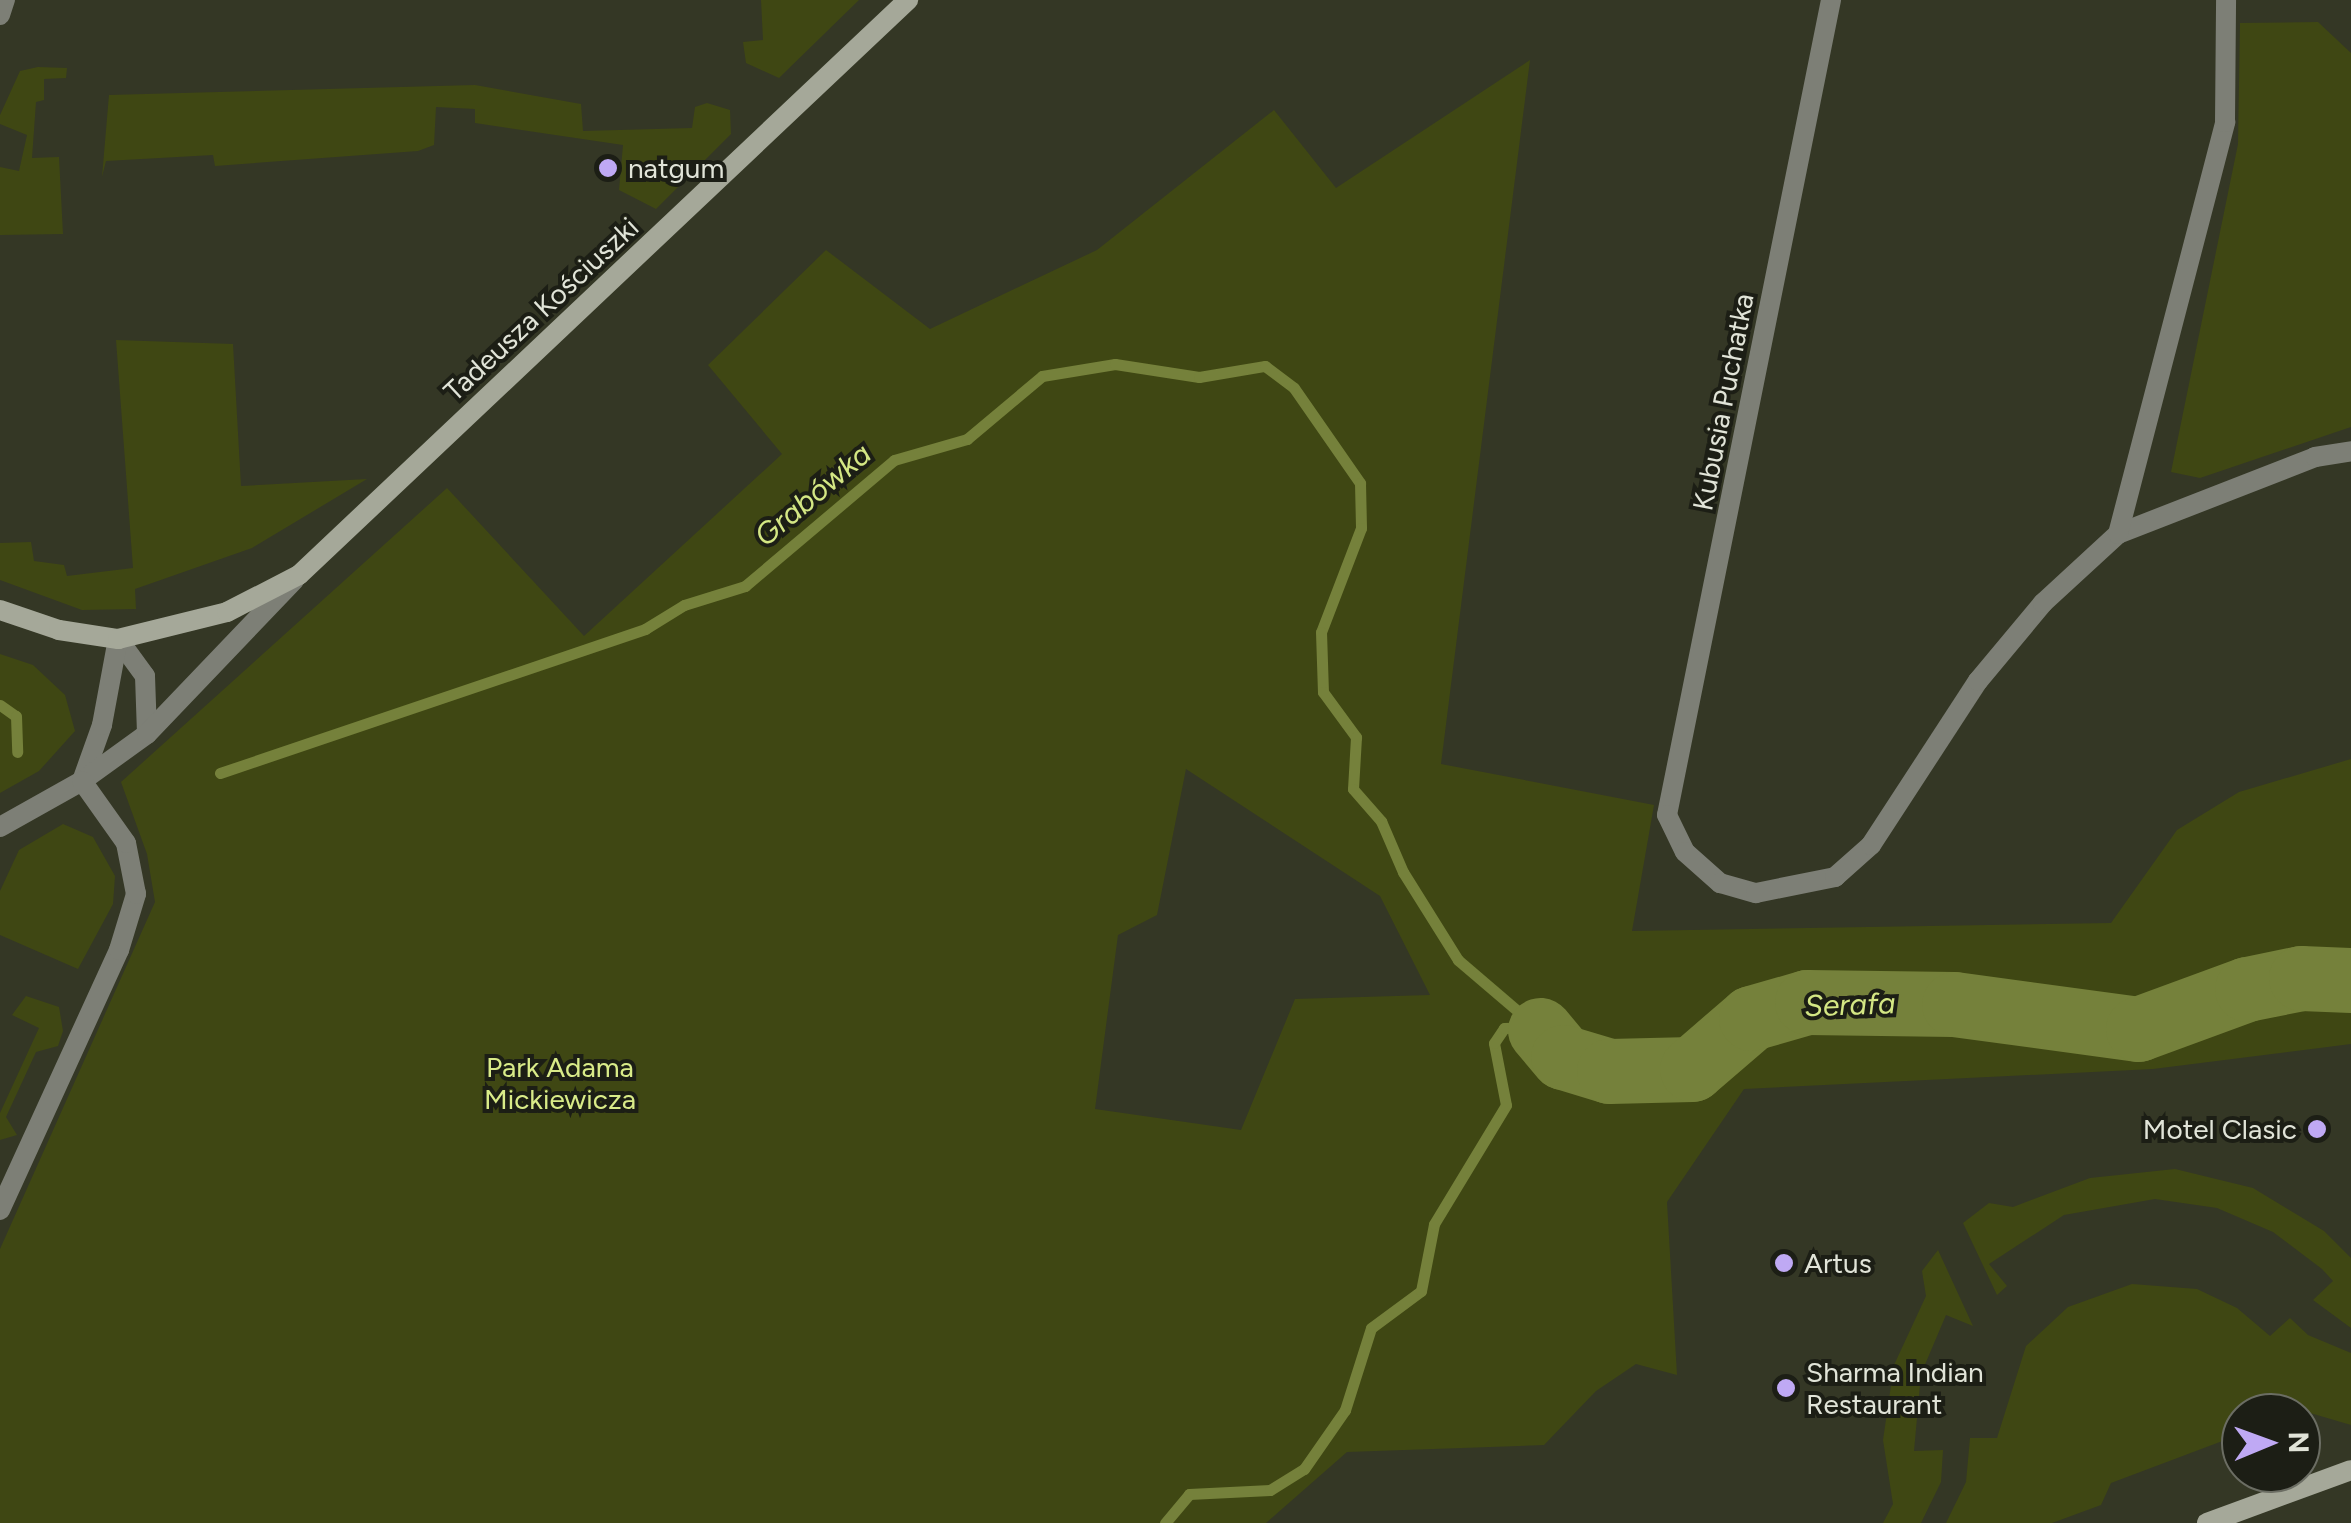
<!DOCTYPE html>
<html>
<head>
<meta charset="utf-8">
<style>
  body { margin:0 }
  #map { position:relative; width:2351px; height:1523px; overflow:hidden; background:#343725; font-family:Figtree,sans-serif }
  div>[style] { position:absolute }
  .green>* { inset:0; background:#3f4713 }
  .stream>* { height:11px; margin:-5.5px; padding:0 5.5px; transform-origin:5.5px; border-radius:5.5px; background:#75813b }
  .river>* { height:65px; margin:-32.5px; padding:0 32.5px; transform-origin:32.5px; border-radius:32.5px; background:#75813b }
  .street>* { height:20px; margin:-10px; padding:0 10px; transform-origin:10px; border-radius:10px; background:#7d7f76 }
  .secondary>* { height:20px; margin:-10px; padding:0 10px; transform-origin:10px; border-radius:10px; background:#a5a899 }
  .dots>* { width:28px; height:28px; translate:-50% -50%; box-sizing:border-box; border:5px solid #1c1e15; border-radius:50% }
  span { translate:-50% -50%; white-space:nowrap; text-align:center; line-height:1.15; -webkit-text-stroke:8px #1c1e15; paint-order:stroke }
  .poi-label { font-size:28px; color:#e1e4d8 }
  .left { translate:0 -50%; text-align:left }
  .right { translate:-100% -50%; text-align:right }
  .street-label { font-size:28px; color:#e1e4d8 }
  .park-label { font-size:28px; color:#d9eb88 }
  .water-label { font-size:30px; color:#d4e784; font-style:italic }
  .north { position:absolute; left:2221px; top:1393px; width:100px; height:100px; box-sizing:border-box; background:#1c1e15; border:2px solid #6b6d63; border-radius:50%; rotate:89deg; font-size:28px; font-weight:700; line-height:40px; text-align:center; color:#e1e4d8 }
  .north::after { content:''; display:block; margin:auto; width:35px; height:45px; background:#bfa9f4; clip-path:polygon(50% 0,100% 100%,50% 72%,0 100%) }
</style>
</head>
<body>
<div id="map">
  <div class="green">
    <div style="clip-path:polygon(761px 0,859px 0,779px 78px,746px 63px,743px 42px,763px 40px)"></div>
    <div style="clip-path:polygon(2318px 22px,2351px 53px,2351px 427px,2200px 478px,2171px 472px,2238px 144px,2240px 23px)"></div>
    <div style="clip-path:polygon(evenodd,1530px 60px,1441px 764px,1654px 805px,1632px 931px,2111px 923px,2177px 830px,2239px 792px,2351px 759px,2351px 1044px,2153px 1069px,1744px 1089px,1667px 1202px,1677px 1375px,1636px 1364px,1596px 1391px,1544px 1445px,1347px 1452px,1266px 1523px,0 1523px,0 1249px,155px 902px,147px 854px,121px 782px,447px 488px,584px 636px,782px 454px,708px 365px,826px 250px,930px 329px,1097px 250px,1274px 110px,1336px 188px,1530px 60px,1186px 769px,1380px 896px,1430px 995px,1295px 999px,1241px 1130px,1095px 1109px,1118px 935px,1157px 915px,1186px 769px)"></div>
    <div style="clip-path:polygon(38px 67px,67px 68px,66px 78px,44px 79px,44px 100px,36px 102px,32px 158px,59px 157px,63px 234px,0 235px,0 167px,19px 171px,27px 135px,0 124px,0 115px,20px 71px)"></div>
    <div style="clip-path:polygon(475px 85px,581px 104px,583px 131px,692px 128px,695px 107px,707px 103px,730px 110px,731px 134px,656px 209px,619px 190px,623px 145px,475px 123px,475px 109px,456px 108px,436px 107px,434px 145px,418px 151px,215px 166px,213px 155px,106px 161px,102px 177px,109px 95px)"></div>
    <div style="clip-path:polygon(116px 340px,233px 344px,241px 486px,367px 479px,252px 548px,135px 589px,136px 609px,82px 610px,0 580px,0 543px,31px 542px,34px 561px,64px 565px,67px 576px,133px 568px)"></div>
    <div style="clip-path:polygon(0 654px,33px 665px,65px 695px,75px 731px,39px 771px,0 793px)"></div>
    <div style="clip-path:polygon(63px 824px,93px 837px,115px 876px,113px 904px,78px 969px,0 935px,0 891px,19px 850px)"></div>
    <div style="clip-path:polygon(26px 996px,59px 1007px,63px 1031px,58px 1046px,36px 1052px,6px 1117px,17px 1135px,0 1140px,0 1113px,39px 1028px,12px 1015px)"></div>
    <div style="clip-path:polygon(2175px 1169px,2253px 1188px,2324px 1231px,2351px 1258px,2351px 1328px,2313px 1300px,2333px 1281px,2322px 1269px,2273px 1232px,2217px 1208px,2155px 1199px,2064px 1215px,1989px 1264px,2007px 1286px,1997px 1295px,1963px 1223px,1989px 1203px,2013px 1207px,2090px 1178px)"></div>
    <div style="clip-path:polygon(1938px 1250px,1973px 1326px,1946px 1315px,1921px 1374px,1914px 1451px,1943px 1450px,1941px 1482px,1921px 1523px,1883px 1523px,1893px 1504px,1883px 1440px,1894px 1365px,1926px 1296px,1922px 1271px)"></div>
    <div style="clip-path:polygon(2132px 1284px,2197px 1289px,2237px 1308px,2270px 1336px,2290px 1318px,2308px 1335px,2351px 1353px,2351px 1425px,2300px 1410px,2241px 1413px,2241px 1434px,2111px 1483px,2101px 1505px,2052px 1523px,1946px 1523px,1966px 1482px,1970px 1438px,1997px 1438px,2026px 1346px,2068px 1307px)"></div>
  </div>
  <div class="stream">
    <div style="left:0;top:705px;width:19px;rotate:35deg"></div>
    <div style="left:16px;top:716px;width:36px;rotate:88deg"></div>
    <div style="left:220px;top:773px;width:449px;rotate:-18.7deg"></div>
    <div style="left:645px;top:629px;width:46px;rotate:-31.6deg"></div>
    <div style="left:684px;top:605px;width:64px;rotate:-17.3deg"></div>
    <div style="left:745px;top:586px;width:195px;rotate:-40.2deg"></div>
    <div style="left:894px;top:460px;width:76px;rotate:-16deg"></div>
    <div style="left:967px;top:439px;width:98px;rotate:-40deg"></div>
    <div style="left:1042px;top:376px;width:74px;rotate:-9.3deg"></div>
    <div style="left:1115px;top:364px;width:85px;rotate:8.8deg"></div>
    <div style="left:1199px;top:377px;width:67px;rotate:-9.5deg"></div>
    <div style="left:1265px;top:366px;width:36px;rotate:37deg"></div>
    <div style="left:1294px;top:388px;width:116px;rotate:55.2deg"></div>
    <div style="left:1360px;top:483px;width:45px;rotate:88.7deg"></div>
    <div style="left:1361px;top:528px;width:111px;rotate:111deg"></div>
    <div style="left:1321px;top:632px;width:60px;rotate:88.1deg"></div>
    <div style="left:1323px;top:692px;width:56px;rotate:53.7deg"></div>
    <div style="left:1356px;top:737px;width:52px;rotate:93.3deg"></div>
    <div style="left:1353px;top:789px;width:43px;rotate:48.8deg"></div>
    <div style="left:1381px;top:821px;width:56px;rotate:66.7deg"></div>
    <div style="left:1403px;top:872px;width:104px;rotate:58deg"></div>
    <div style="left:1458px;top:960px;width:108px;rotate:40.5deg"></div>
    <div style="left:1165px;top:1523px;width:38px;rotate:-50deg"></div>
    <div style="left:1189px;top:1494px;width:81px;rotate:-2.8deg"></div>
    <div style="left:1270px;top:1490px;width:40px;rotate:-32deg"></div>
    <div style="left:1304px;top:1469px;width:72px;rotate:-55.2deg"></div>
    <div style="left:1345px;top:1410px;width:86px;rotate:-72.4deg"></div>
    <div style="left:1371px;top:1328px;width:62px;rotate:-36.5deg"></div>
    <div style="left:1421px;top:1291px;width:68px;rotate:-79deg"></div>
    <div style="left:1434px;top:1224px;width:139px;rotate:-58.8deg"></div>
    <div style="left:1506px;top:1105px;width:63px;rotate:-101deg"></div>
    <div style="left:1494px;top:1043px;width:18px;rotate:-56deg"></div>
    <div style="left:1504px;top:1028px;width:28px;rotate:-2deg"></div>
  </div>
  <div class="river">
    <div style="left:1540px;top:1030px;width:35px;rotate:50deg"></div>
    <div style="left:1563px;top:1057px;width:48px;rotate:16.9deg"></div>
    <div style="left:1609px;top:1071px;width:83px;rotate:-1.4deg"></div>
    <div style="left:1692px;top:1069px;width:78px;rotate:-40.8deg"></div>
    <div style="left:1751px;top:1018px;width:58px;rotate:-15.9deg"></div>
    <div style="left:1807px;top:1002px;width:147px;rotate:0.8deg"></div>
    <div style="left:1954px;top:1004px;width:186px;rotate:7.7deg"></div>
    <div style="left:2138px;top:1029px;width:116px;rotate:-20.2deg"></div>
    <div style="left:2247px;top:989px;width:55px;rotate:-11.5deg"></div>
    <div style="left:2301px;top:978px;width:50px;rotate:2.3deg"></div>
  </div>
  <div class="street">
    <div style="left:1831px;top:0;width:831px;rotate:101.38deg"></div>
    <div style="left:1667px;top:815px;width:41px;rotate:64.1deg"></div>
    <div style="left:1685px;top:852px;width:47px;rotate:41.5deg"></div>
    <div style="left:1720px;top:883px;width:37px;rotate:16deg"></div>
    <div style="left:1756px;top:893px;width:81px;rotate:-11.4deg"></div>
    <div style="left:1835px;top:877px;width:48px;rotate:-41.6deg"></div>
    <div style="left:1871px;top:845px;width:196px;rotate:-56.9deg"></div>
    <div style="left:1978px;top:681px;width:102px;rotate:-50.2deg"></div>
    <div style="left:2043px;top:603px;width:102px;rotate:-42.6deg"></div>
    <div style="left:2118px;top:534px;width:212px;rotate:-21.3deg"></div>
    <div style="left:2315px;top:457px;width:36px;rotate:-9deg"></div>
    <div style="left:0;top:15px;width:16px;rotate:-72deg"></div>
    <div style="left:2118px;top:534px;width:426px;rotate:-75.4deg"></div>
    <div style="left:2225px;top:122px;width:122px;rotate:-89.5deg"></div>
    <div style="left:118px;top:639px;width:46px;rotate:53.9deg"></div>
    <div style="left:145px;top:676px;width:58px;rotate:88deg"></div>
    <div style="left:82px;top:781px;width:59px;rotate:-70.3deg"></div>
    <div style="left:102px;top:725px;width:87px;rotate:-79.5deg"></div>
    <div style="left:0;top:827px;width:94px;rotate:-29.3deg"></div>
    <div style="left:82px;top:781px;width:80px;rotate:-35.9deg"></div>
    <div style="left:147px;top:734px;width:213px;rotate:-46.3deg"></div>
    <div style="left:0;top:1210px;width:286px;rotate:-65.4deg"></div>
    <div style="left:119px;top:950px;width:59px;rotate:-73.1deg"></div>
    <div style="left:136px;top:894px;width:52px;rotate:-101.1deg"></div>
    <div style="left:126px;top:843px;width:76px;rotate:-125.4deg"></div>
  </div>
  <div class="secondary">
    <div style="left:0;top:610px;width:62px;rotate:18.7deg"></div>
    <div style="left:59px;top:630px;width:60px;rotate:8.7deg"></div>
    <div style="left:118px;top:639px;width:112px;rotate:-13.9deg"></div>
    <div style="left:227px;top:612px;width:81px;rotate:-27.2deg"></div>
    <div style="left:299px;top:575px;width:838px;rotate:-43.36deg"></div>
    <div style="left:2207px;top:1523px;width:153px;rotate:-20.2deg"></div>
  </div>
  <div class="dots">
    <div style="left:608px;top:168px;background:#bfa9f4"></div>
    <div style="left:2317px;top:1129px;background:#bfa9f4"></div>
    <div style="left:1784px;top:1263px;background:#bfa9f4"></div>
    <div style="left:1786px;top:1388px;background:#bfa9f4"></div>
  </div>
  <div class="poi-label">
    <span class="left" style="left:628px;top:168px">natgum</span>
    <span class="right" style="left:2297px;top:1129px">Motel Clasic</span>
    <span class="left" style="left:1804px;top:1263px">Artus</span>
    <span class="left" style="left:1806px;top:1388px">Sharma Indian<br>Restaurant</span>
  </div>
  <div class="street-label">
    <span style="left:541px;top:309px;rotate:-43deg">Tadeusza Kościuszki</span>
    <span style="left:1723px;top:402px;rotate:-79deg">Kubusia Puchatka</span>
  </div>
  <div class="park-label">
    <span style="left:560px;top:1083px">Park Adama<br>Mickiewicza</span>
  </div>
  <div class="water-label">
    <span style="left:813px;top:495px;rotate:-40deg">Grabówka</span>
    <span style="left:1850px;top:1005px;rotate:-2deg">Serafa</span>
  </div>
  <div class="north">N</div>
</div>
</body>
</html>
